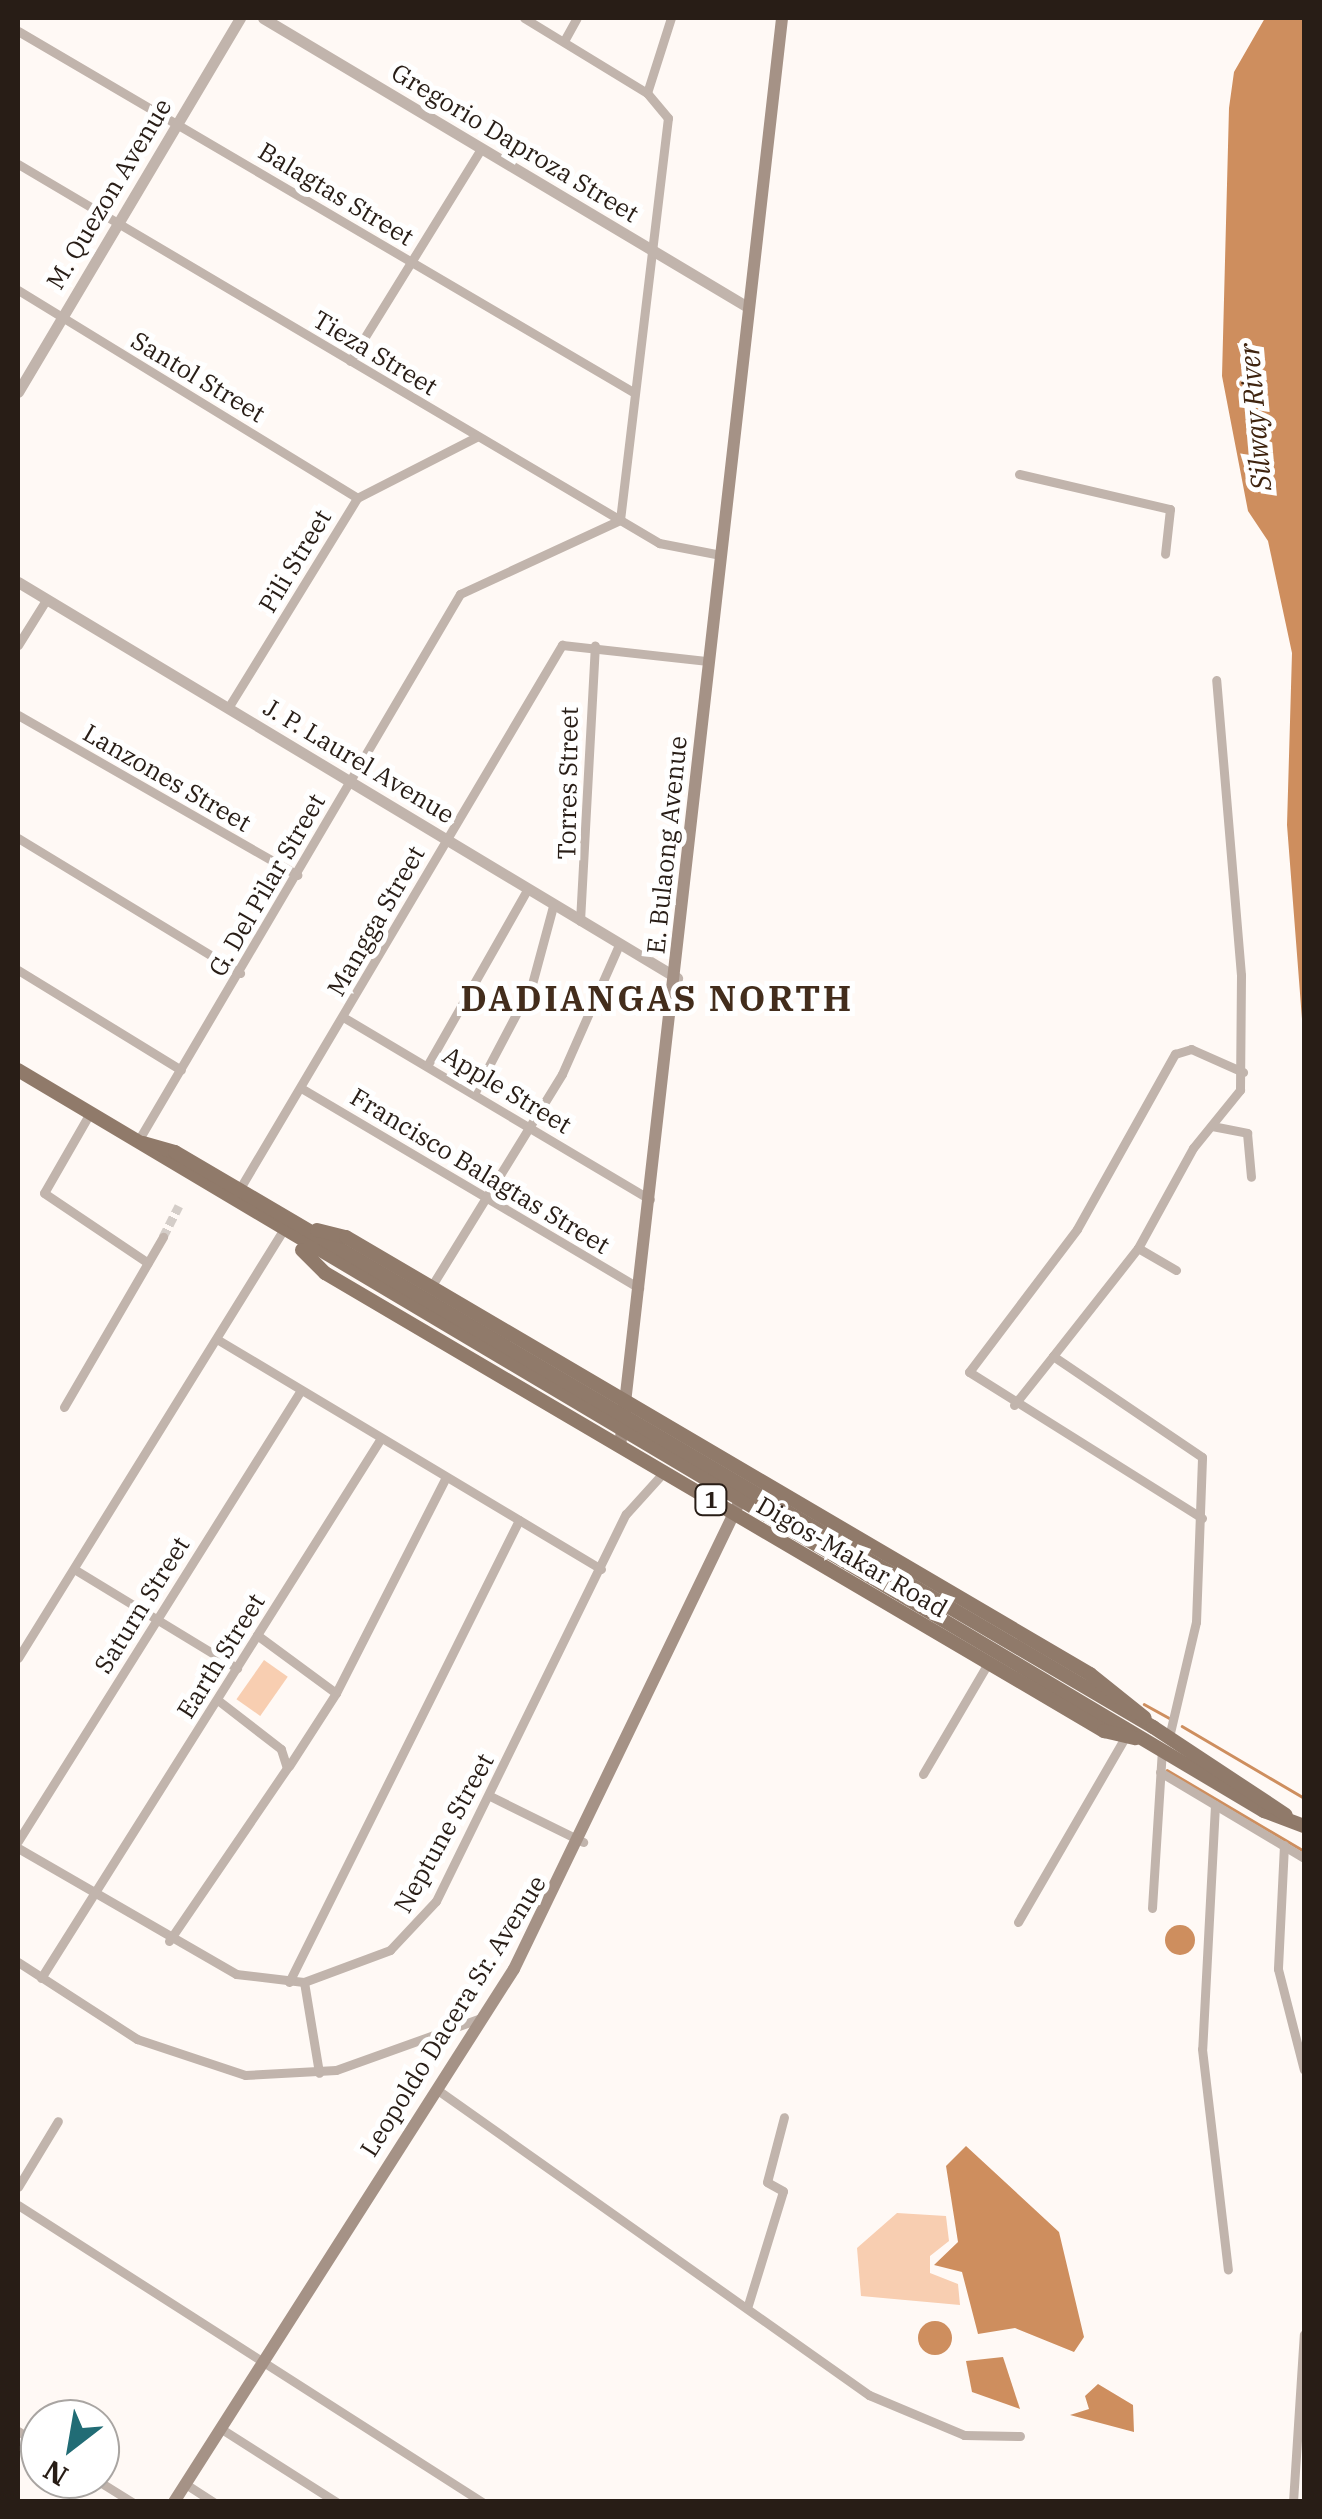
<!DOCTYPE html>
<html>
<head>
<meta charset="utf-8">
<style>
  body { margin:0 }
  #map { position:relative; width:1322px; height:2519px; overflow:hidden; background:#fff9f5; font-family:"IBM Plex Serif",serif }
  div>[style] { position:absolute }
  .green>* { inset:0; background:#f8ceb1; transform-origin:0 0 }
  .water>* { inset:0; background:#ce8e5e }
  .round { border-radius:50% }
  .stream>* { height:2.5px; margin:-1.25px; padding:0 1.25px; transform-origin:1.25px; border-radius:1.25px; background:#ce8e5e }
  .minor-tunnel>* { height:9px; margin-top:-4.5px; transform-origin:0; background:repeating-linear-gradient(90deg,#d4cdc8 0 9px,transparent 0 13.5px) }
  .minor>* { height:9px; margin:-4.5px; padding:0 4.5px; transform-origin:4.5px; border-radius:4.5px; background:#c1b4ac }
  .tertiary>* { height:11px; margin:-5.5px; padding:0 5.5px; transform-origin:5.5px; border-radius:5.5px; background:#c1b4ac }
  .secondary>* { height:12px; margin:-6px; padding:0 6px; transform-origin:6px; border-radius:6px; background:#a59286 }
  .primary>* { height:14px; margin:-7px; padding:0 7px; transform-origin:7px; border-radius:7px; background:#907a6a }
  span { translate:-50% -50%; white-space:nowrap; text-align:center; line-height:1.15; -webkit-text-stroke:10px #fff; paint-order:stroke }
  .shield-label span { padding:2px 8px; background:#fff; border:2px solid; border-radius:8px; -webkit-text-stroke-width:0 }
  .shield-label { font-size:22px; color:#281d16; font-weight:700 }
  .street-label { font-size:25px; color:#281d16 }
  .water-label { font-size:28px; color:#3f240f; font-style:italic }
  .district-label { font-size:35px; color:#432d1c; font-weight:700; letter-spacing:2.5px }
  .frame { position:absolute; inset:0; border:20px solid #281d16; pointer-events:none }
  .north { position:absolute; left:20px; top:2399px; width:100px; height:100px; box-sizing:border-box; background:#fff; border:2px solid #a9a5a2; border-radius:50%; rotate:211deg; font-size:28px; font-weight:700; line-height:40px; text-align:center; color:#281d16 }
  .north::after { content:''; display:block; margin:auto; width:35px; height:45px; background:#216c75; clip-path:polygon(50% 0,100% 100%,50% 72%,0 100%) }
</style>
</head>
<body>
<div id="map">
  <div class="green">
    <div style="left:264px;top:1660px;width:29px;height:48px;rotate:35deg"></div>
    <div style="clip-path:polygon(897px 2213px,946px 2216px,949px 2241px,930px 2256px,930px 2273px,958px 2284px,960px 2305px,861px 2296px,857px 2248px)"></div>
  </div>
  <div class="water">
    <div style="clip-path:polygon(1265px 18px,1304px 18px,1304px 1045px,1287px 825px,1292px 653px,1268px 541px,1248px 511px,1222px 376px,1229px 108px,1234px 72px)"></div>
    <div class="round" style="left:1165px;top:1925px;width:30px;height:30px"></div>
    <div style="clip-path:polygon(966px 2146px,1059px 2232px,1084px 2337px,1074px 2352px,1015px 2328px,978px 2334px,962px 2272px,934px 2265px,958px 2242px,946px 2166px)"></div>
    <div class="round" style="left:918px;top:2321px;width:34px;height:34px"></div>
    <div style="clip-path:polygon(1003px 2357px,1020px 2409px,972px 2392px,966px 2361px)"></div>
    <div style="clip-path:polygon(1098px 2384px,1133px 2405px,1134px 2432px,1070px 2415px,1089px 2409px,1085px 2396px)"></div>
  </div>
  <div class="stream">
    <div style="left:1144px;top:1704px;width:29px;rotate:29deg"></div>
    <div style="left:1182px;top:1726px;width:142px;rotate:30.5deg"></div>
    <div style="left:1167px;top:1770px;width:159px;rotate:30.6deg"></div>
  </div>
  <div class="minor-tunnel">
    <div style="left:163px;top:1237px;width:35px;rotate:-63deg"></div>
  </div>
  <div class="minor">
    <div style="left:18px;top:31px;width:713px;rotate:30.41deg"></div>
    <div style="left:564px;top:41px;width:26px;rotate:-61deg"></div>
    <div style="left:647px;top:93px;width:79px;rotate:-72.3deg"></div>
    <div style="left:18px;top:164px;width:745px;rotate:30.59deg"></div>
    <div style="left:659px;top:543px;width:63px;rotate:11deg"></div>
    <div style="left:18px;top:290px;width:398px;rotate:31.5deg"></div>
    <div style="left:350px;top:361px;width:249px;rotate:-58.3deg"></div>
    <div style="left:1019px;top:474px;width:155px;rotate:13.1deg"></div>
    <div style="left:1170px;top:509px;width:45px;rotate:96.3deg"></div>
    <div style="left:18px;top:645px;width:53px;rotate:-58.1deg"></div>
    <div style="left:228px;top:708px;width:246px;rotate:-58.4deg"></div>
    <div style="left:357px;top:498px;width:134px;rotate:-27.1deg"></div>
    <div style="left:18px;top:715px;width:322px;rotate:29.8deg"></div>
    <div style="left:18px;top:838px;width:260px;rotate:31.3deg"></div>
    <div style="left:580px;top:921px;width:276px;rotate:-86.9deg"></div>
    <div style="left:18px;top:970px;width:191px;rotate:31.5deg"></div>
    <div style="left:343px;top:1017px;width:357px;rotate:30.7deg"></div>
    <div style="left:427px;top:1066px;width:202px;rotate:-60.4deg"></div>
    <div style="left:301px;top:1088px;width:393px;rotate:30.6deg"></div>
    <div style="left:474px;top:1094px;width:124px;rotate:-62.2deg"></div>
    <div style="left:532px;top:984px;width:81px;rotate:-74.9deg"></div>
    <div style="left:90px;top:1113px;width:92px;rotate:119.9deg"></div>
    <div style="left:44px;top:1193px;width:125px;rotate:33.9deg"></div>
    <div style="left:1212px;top:1126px;width:36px;rotate:11deg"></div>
    <div style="left:1247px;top:1133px;width:44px;rotate:84.8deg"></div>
    <div style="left:138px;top:1141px;width:635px;rotate:-59.52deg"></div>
    <div style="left:460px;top:594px;width:176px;rotate:-24.8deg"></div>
    <div style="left:620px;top:520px;width:405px;rotate:-83.2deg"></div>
    <div style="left:668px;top:118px;width:33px;rotate:-130deg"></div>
    <div style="left:647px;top:93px;width:144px;rotate:-148.6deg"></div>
    <div style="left:239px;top:1190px;width:634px;rotate:-59.35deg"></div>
    <div style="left:562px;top:645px;width:147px;rotate:6.3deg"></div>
    <div style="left:1138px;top:1248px;width:44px;rotate:30.1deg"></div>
    <div style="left:431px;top:1287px;width:250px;rotate:-58.4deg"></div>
    <div style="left:562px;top:1074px;width:141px;rotate:-66.2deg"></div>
    <div style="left:220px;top:1341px;width:444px;rotate:30.9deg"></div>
    <div style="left:1014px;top:1405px;width:63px;rotate:-51.5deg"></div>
    <div style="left:64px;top:1407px;width:197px;rotate:-59.8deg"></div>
    <div style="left:1202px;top:1518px;width:275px;rotate:-147.9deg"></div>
    <div style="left:969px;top:1372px;width:179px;rotate:-52.9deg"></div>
    <div style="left:1077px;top:1229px;width:201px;rotate:-60.8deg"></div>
    <div style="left:1175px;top:1054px;width:17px;rotate:-17deg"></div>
    <div style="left:1191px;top:1049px;width:57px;rotate:23.9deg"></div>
    <div style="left:74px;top:1569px;width:191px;rotate:31.3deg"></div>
    <div style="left:257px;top:1635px;width:98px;rotate:36.3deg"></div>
    <div style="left:336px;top:1693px;width:242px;rotate:-63deg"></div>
    <div style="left:18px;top:1658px;width:507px;rotate:-58.22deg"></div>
    <div style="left:1169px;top:1737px;width:118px;rotate:-76.8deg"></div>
    <div style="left:1196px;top:1622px;width:165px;rotate:-87.9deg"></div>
    <div style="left:1202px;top:1457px;width:180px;rotate:-145.9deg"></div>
    <div style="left:1053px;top:1356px;width:137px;rotate:-51.8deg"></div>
    <div style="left:1138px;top:1248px;width:114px;rotate:-61.2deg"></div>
    <div style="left:1193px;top:1148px;width:75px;rotate:-51deg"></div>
    <div style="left:1240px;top:1090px;width:115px;rotate:-89.5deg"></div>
    <div style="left:1241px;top:975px;width:296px;rotate:-94.8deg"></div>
    <div style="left:289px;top:1766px;width:87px;rotate:-57.2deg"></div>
    <div style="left:1160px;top:1772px;width:168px;rotate:30.8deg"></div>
    <div style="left:923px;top:1774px;width:129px;rotate:-59.6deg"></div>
    <div style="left:490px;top:1796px;width:104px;rotate:26.3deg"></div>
    <div style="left:1215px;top:1805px;width:244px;rotate:93deg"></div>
    <div style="left:1202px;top:2049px;width:222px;rotate:83.3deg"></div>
    <div style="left:18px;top:1841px;width:532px;rotate:-57.89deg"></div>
    <div style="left:1284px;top:1845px;width:124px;rotate:92.8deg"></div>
    <div style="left:1278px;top:1969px;width:104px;rotate:75.6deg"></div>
    <div style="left:18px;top:1848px;width:252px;rotate:30deg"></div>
    <div style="left:236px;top:1974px;width:68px;rotate:6.7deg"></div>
    <div style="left:304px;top:1982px;width:92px;rotate:-20.4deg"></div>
    <div style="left:390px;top:1950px;width:67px;rotate:-46.8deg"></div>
    <div style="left:436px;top:1901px;width:431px;rotate:-63.9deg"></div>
    <div style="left:626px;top:1514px;width:57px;rotate:-47.9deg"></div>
    <div style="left:1152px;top:1908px;width:159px;rotate:-86.4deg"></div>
    <div style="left:1018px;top:1922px;width:215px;rotate:-59.9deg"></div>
    <div style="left:169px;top:1941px;width:209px;rotate:-55.7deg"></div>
    <div style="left:287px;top:1768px;width:20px;rotate:-108deg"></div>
    <div style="left:281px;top:1749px;width:78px;rotate:-142.3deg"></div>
    <div style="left:18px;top:1962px;width:142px;rotate:32.9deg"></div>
    <div style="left:137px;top:2039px;width:114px;rotate:18.4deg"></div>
    <div style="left:245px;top:2075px;width:91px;rotate:-3.1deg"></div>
    <div style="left:336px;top:2070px;width:154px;rotate:-19.7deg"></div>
    <div style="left:41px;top:1978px;width:638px;rotate:-57.8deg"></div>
    <div style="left:289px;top:1982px;width:516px;rotate:-63.53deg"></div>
    <div style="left:304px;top:1982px;width:92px;rotate:80.6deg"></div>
    <div style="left:439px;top:2091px;width:527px;rotate:35.26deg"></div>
    <div style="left:869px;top:2395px;width:103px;rotate:22.8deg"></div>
    <div style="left:964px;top:2435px;width:56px;rotate:1deg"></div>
    <div style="left:18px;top:2187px;width:77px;rotate:-58.8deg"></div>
    <div style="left:18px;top:2205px;width:551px;rotate:32.62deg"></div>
    <div style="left:748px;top:2305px;width:119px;rotate:-72.9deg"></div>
    <div style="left:783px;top:2191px;width:18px;rotate:-151deg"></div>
    <div style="left:767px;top:2182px;width:67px;rotate:-75.3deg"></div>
    <div style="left:220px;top:2428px;width:138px;rotate:32.5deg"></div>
    <div style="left:18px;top:2431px;width:26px;rotate:32deg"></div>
    <div style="left:95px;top:2479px;width:44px;rotate:31.9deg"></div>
    <div style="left:184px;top:2483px;width:35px;rotate:33deg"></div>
    <div style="left:1293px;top:2502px;width:168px;rotate:-86.3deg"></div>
  </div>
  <div class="tertiary">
    <div style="left:263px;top:18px;width:562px;rotate:30.81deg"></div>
    <div style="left:18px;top:392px;width:435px;rotate:-59.3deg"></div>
    <div style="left:18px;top:582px;width:769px;rotate:31deg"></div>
  </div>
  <div class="secondary">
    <div style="left:620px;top:1447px;width:1438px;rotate:-83.53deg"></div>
    <div style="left:174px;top:2502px;width:632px;rotate:-57.47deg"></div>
    <div style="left:514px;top:1969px;width:515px;rotate:-64.23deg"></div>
  </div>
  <div class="primary">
    <div style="left:18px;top:1070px;width:1450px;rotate:30.74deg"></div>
    <div style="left:1264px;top:1811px;width:43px;rotate:20.6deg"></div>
    <div style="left:143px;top:1143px;width:33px;rotate:16deg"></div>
    <div style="left:175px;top:1152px;width:1135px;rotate:30.45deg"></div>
    <div style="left:1153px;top:1727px;width:159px;rotate:33.5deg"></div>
    <div style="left:317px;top:1230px;width:30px;rotate:14deg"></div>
    <div style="left:346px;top:1237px;width:863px;rotate:30.43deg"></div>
    <div style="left:1090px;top:1674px;width:70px;rotate:38.7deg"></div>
    <div style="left:302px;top:1250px;width:33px;rotate:45deg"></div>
    <div style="left:325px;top:1273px;width:904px;rotate:30.45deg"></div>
    <div style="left:1104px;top:1731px;width:32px;rotate:13deg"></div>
  </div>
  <div class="shield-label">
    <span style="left:711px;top:1500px">1</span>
  </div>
  <div class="street-label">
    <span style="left:515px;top:143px;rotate:31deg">Gregorio Daproza Street</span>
    <span style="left:109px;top:194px;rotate:-59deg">M. Quezon Avenue</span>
    <span style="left:336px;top:194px;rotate:31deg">Balagtas Street</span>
    <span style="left:375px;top:353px;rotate:31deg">Tieza Street</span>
    <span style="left:198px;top:377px;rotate:31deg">Santol Street</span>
    <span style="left:295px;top:561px;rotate:-59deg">Pili Street</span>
    <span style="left:359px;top:761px;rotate:31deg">J. P. Laurel Avenue</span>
    <span style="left:167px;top:778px;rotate:30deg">Lanzones Street</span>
    <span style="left:568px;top:783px;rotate:-89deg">Torres Street</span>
    <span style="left:667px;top:845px;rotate:-84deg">E. Bulaong Avenue</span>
    <span style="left:267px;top:885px;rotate:-60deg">G. Del Pilar Street</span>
    <span style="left:376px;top:921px;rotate:-60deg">Mangga Street</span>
    <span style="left:507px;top:1090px;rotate:31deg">Apple Street</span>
    <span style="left:480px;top:1171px;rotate:31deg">Francisco Balagtas Street</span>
    <span style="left:852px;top:1557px;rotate:30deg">Digos-Makar Road</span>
    <span style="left:142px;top:1605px;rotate:-58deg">Saturn Street</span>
    <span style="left:221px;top:1656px;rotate:-58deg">Earth Street</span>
    <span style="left:444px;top:1833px;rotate:-61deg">Neptune Street</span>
    <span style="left:453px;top:2016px;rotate:-58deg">Leopoldo Dacera Sr. Avenue</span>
  </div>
  <div class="water-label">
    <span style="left:1255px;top:417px;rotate:-95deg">Silway River</span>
  </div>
  <div class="district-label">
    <span style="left:657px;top:998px">DADIANGAS NORTH</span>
  </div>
  <div class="frame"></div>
  <div class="north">N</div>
</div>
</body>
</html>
